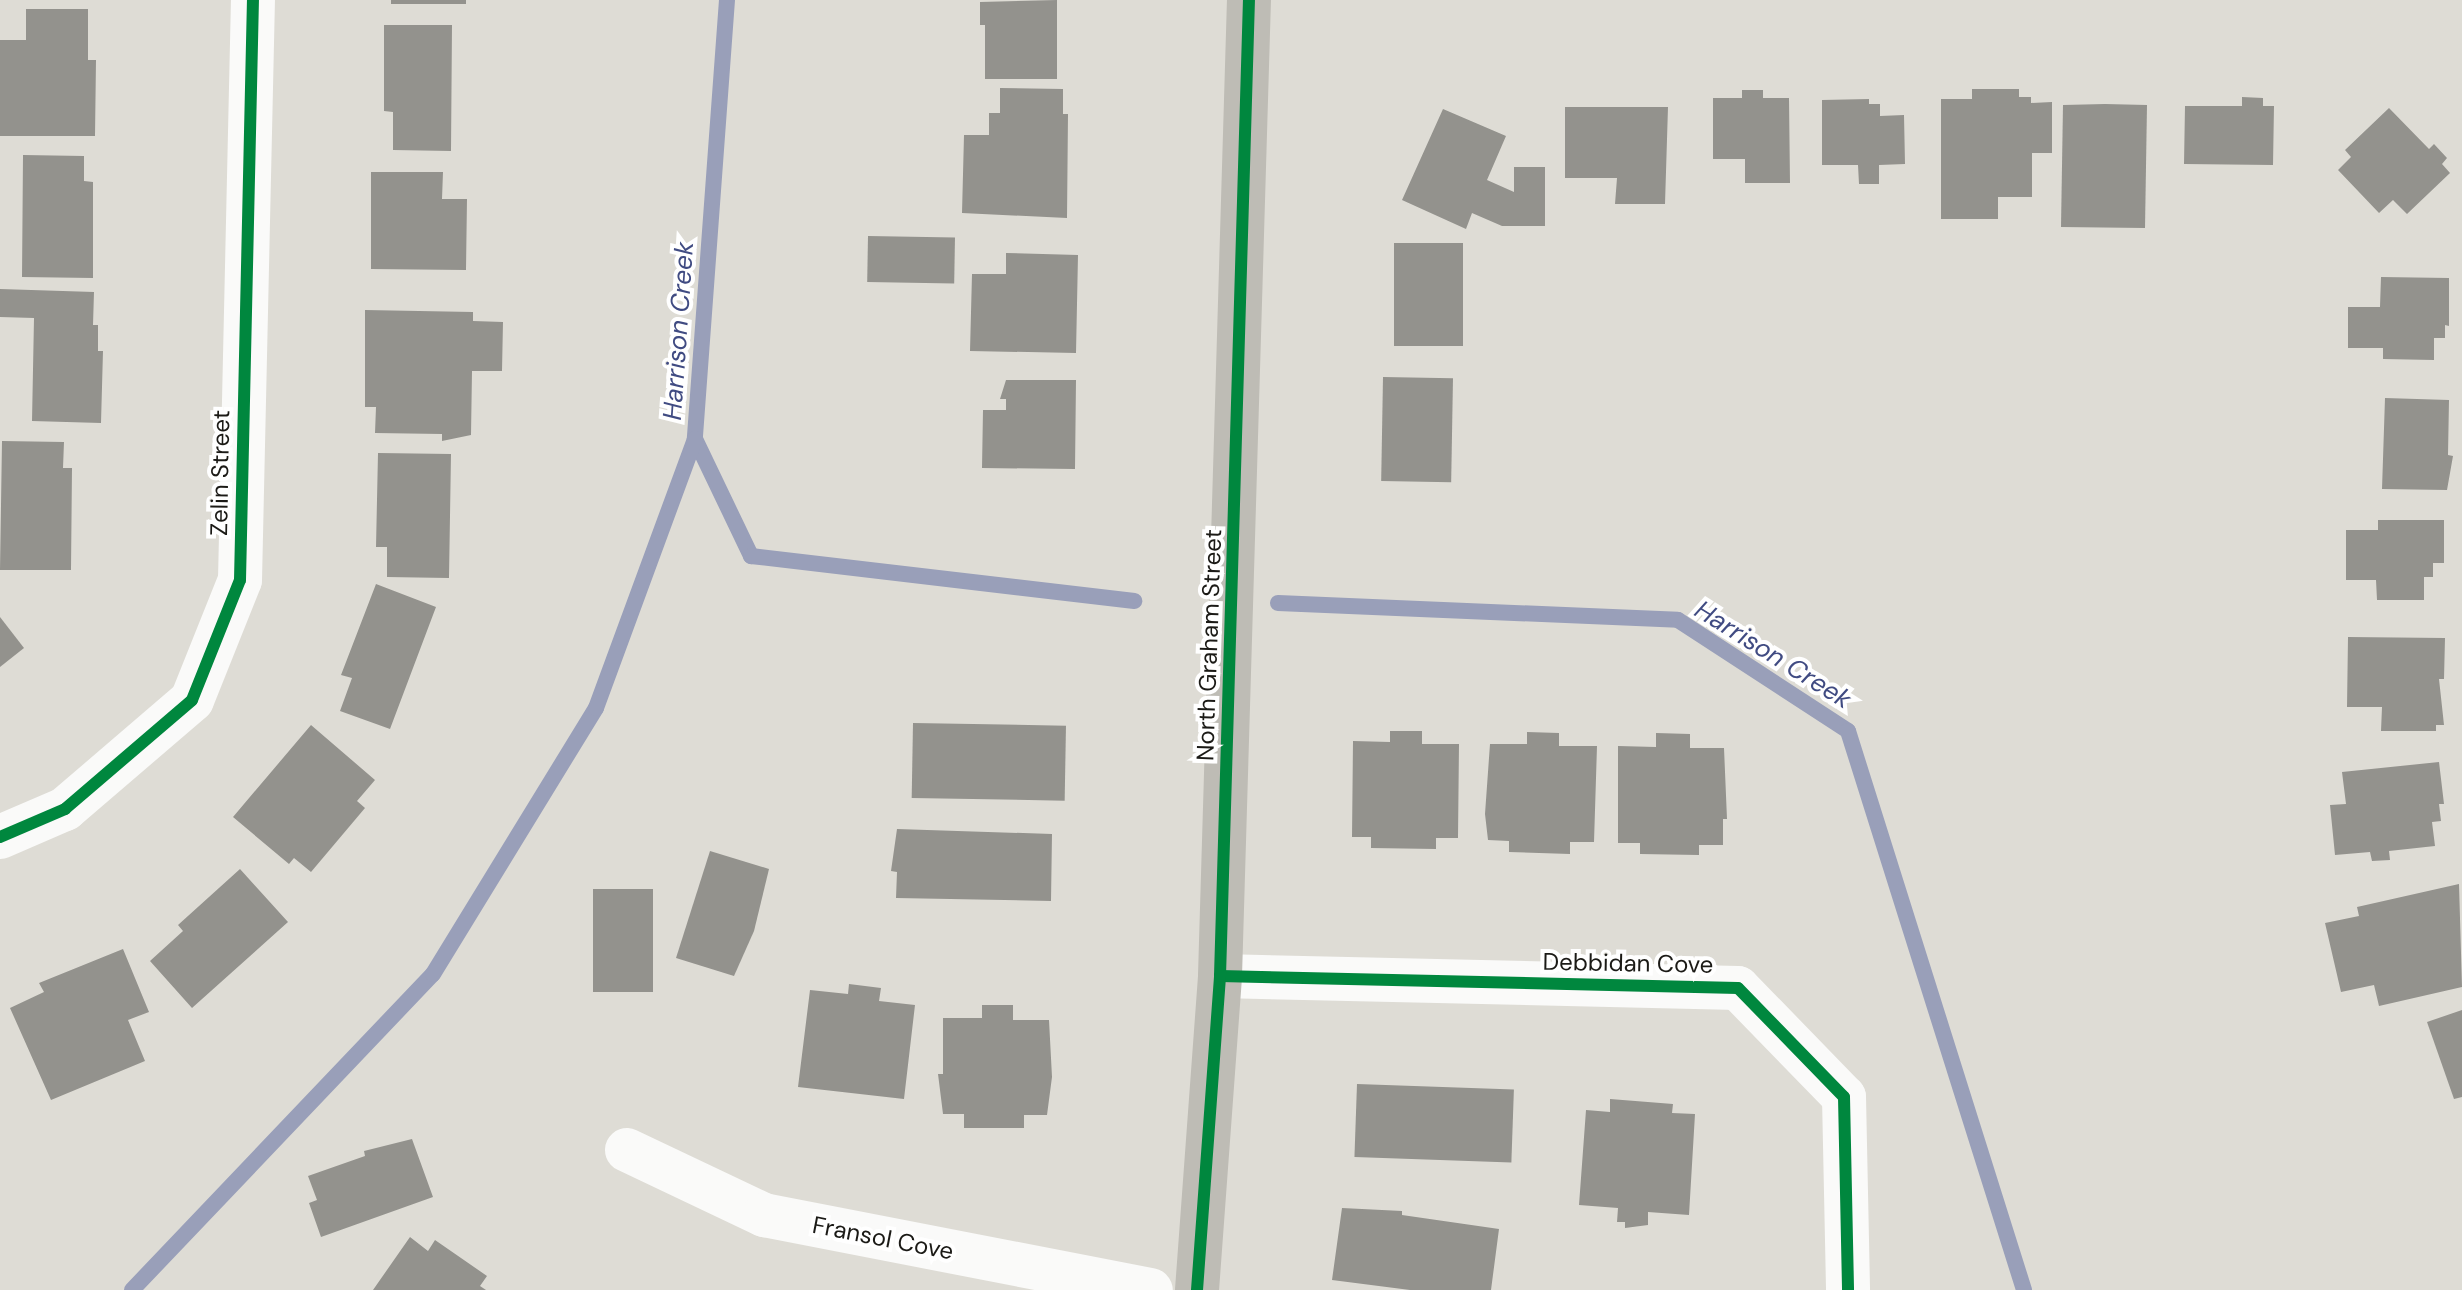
<!DOCTYPE html>
<html>
<head>
<meta charset="utf-8">
<style>
  body { margin:0 }
  #map { position:relative; width:2462px; height:1290px; overflow:hidden; background:#dedcd5; font-family:"DM Sans",sans-serif }
  div>[style] { position:absolute }
  .stream>* { height:16px; margin:-8px; padding:0 8px; transform-origin:8px; border-radius:8px; background:#999fb9 }
  .building>* { inset:0; background:#93928d; transform-origin:0 0 }
  .minor>* { height:44px; margin:-22px; padding:0 22px; transform-origin:22px; border-radius:22px; background:#fafaf9 }
  .major>* { height:44px; margin:-22px; padding:0 22px; transform-origin:22px; border-radius:22px; background:#bebcb5 }
  .cycleway>* { height:12px; margin:-6px; padding:0 6px; transform-origin:6px; border-radius:6px; background:#00873e }
  span { translate:-50% -50%; white-space:nowrap; text-align:center; line-height:1.15; -webkit-text-stroke:8px #fff; paint-order:stroke }
  .street-label { font-size:24px; color:#1b1a16 }
  .water-label { font-size:26px; color:#404b82; font-style:italic }
</style>
</head>
<body>
<div id="map">
  <div class="stream">
    <div style="left:727px;top:0;width:440px;rotate:94.2deg"></div>
    <div style="left:695px;top:439px;width:130px;rotate:64.4deg"></div>
    <div style="left:751px;top:556px;width:386px;rotate:6.7deg"></div>
    <div style="left:1278px;top:603px;width:400px;rotate:2.4deg"></div>
    <div style="left:1678px;top:620px;width:203px;rotate:33.1deg"></div>
    <div style="left:1848px;top:731px;width:586px;rotate:72.52deg"></div>
    <div style="left:132px;top:1290px;width:436px;rotate:-46.4deg"></div>
    <div style="left:433px;top:974px;width:312px;rotate:-58.5deg"></div>
    <div style="left:596px;top:708px;width:287px;rotate:-69.8deg"></div>
  </div>
  <div class="building">
    <div style="left:391px;top:0;width:75px;height:4px"></div>
    <div style="clip-path:polygon(1057px 0,1057px 79px,985px 79px,985px 25px,980px 25px,980px 2px)"></div>
    <div style="clip-path:polygon(26px 9px,88px 9px,88px 60px,96px 60px,95px 136px,0 136px,0 40px,26px 40px)"></div>
    <div style="clip-path:polygon(384px 25px,452px 25px,451px 151px,393px 150px,393px 112px,384px 111px)"></div>
    <div style="clip-path:polygon(1000px 88px,1063px 89px,1063px 114px,1068px 114px,1067px 218px,962px 213px,964px 135px,989px 135px,989px 113px,1000px 113px)"></div>
    <div style="clip-path:polygon(1972px 89px,2019px 89px,2019px 97px,2031px 97px,2031px 103px,2052px 102px,2052px 153px,2032px 153px,2032px 197px,1998px 197px,1998px 219px,1941px 219px,1941px 99px,1972px 99px)"></div>
    <div style="clip-path:polygon(1742px 90px,1763px 90px,1763px 98px,1789px 98px,1790px 183px,1745px 183px,1745px 159px,1713px 159px,1713px 98px,1742px 98px)"></div>
    <div style="clip-path:polygon(2242px 97px,2263px 98px,2263px 106px,2274px 106px,2273px 165px,2184px 164px,2185px 106px,2242px 106px)"></div>
    <div style="clip-path:polygon(1869px 99px,1869px 104px,1880px 104px,1880px 116px,1904px 115px,1905px 164px,1879px 165px,1879px 184px,1859px 184px,1858px 165px,1822px 165px,1822px 100px)"></div>
    <div style="clip-path:polygon(2105px 104px,2147px 105px,2145px 228px,2061px 227px,2063px 105px)"></div>
    <div style="clip-path:polygon(1565px 107px,1668px 107px,1665px 204px,1615px 204px,1617px 178px,1565px 178px)"></div>
    <div style="clip-path:polygon(2389px 108px,2429px 149px,2434px 144px,2447px 158px,2442px 164px,2450px 173px,2407px 214px,2393px 200px,2379px 213px,2338px 170px,2351px 157px,2345px 150px)"></div>
    <div style="clip-path:polygon(1443px 109px,1506px 136px,1487px 180px,1514px 192px,1514px 167px,1545px 167px,1545px 226px,1502px 226px,1472px 213px,1466px 229px,1402px 200px)"></div>
    <div style="clip-path:polygon(23px 155px,84px 156px,84px 181px,93px 182px,93px 278px,22px 277px)"></div>
    <div style="clip-path:polygon(371px 172px,443px 172px,442px 199px,467px 199px,466px 270px,371px 269px)"></div>
    <div style="left:868px;top:236px;width:87px;height:46px;rotate:1deg"></div>
    <div style="left:1394px;top:243px;width:69px;height:103px"></div>
    <div style="clip-path:polygon(1006px 253px,1078px 255px,1076px 353px,970px 351px,972px 274px,1006px 274px)"></div>
    <div style="clip-path:polygon(2381px 277px,2449px 278px,2449px 326px,2445px 325px,2445px 338px,2434px 338px,2434px 360px,2383px 359px,2383px 348px,2348px 348px,2348px 307px,2380px 307px)"></div>
    <div style="clip-path:polygon(0 289px,94px 292px,93px 325px,98px 325px,98px 351px,103px 351px,101px 423px,32px 421px,34px 318px,0 317px)"></div>
    <div style="clip-path:polygon(365px 310px,473px 312px,473px 321px,503px 322px,502px 371px,472px 371px,471px 435px,442px 441px,442px 434px,375px 433px,376px 407px,365px 407px)"></div>
    <div style="left:1383px;top:377px;width:70px;height:104px;rotate:1deg"></div>
    <div style="clip-path:polygon(1006px 380px,1076px 380px,1075px 469px,982px 468px,983px 410px,1006px 410px,1006px 399px,1000px 399px)"></div>
    <div style="clip-path:polygon(2385px 398px,2449px 400px,2448px 455px,2453px 456px,2447px 490px,2382px 489px)"></div>
    <div style="clip-path:polygon(2px 441px,64px 442px,63px 468px,72px 468px,71px 570px,0 570px)"></div>
    <div style="clip-path:polygon(378px 453px,451px 454px,449px 578px,387px 577px,387px 547px,376px 547px)"></div>
    <div style="clip-path:polygon(2378px 520px,2444px 520px,2444px 563px,2433px 563px,2433px 577px,2424px 577px,2424px 600px,2377px 600px,2376px 580px,2346px 580px,2346px 530px,2378px 530px)"></div>
    <div style="clip-path:polygon(376px 584px,436px 607px,390px 729px,340px 711px,352px 678px,341px 675px)"></div>
    <div style="clip-path:polygon(0 617px,24px 648px,0 667px)"></div>
    <div style="clip-path:polygon(2348px 637px,2445px 638px,2444px 679px,2439px 679px,2444px 725px,2436px 725px,2436px 731px,2381px 731px,2382px 707px,2347px 707px)"></div>
    <div style="left:913px;top:723px;width:153px;height:75px;rotate:1deg"></div>
    <div style="clip-path:polygon(311px 725px,375px 780px,357px 801px,365px 808px,311px 872px,294px 858px,289px 864px,233px 817px)"></div>
    <div style="clip-path:polygon(1390px 731px,1422px 731px,1422px 744px,1459px 744px,1458px 838px,1436px 838px,1436px 849px,1371px 848px,1371px 837px,1352px 837px,1353px 741px,1390px 742px)"></div>
    <div style="clip-path:polygon(1527px 732px,1559px 733px,1559px 746px,1597px 746px,1594px 842px,1570px 842px,1570px 854px,1509px 852px,1509px 841px,1488px 840px,1485px 814px,1490px 744px,1527px 744px)"></div>
    <div style="clip-path:polygon(1656px 733px,1690px 734px,1690px 748px,1724px 748px,1727px 819px,1723px 819px,1723px 845px,1699px 845px,1699px 855px,1640px 854px,1640px 843px,1618px 843px,1618px 746px,1656px 747px)"></div>
    <div style="clip-path:polygon(2439px 762px,2444px 804px,2439px 804px,2441px 821px,2432px 822px,2435px 846px,2389px 851px,2390px 860px,2372px 861px,2370px 852px,2335px 855px,2330px 805px,2346px 804px,2342px 772px)"></div>
    <div style="clip-path:polygon(897px 829px,1052px 834px,1051px 901px,896px 898px,897px 872px,891px 871px)"></div>
    <div style="clip-path:polygon(710px 851px,769px 869px,754px 931px,734px 976px,676px 958px)"></div>
    <div style="clip-path:polygon(240px 869px,288px 922px,192px 1008px,150px 961px,183px 931px,178px 925px)"></div>
    <div style="clip-path:polygon(2459px 884px,2462px 987px,2379px 1006px,2374px 985px,2341px 992px,2325px 923px,2359px 916px,2357px 907px)"></div>
    <div style="left:593px;top:889px;width:60px;height:103px"></div>
    <div style="clip-path:polygon(123px 949px,149px 1012px,128px 1020px,145px 1061px,51px 1100px,10px 1008px,44px 992px,39px 983px)"></div>
    <div style="clip-path:polygon(849px 984px,881px 988px,879px 1001px,915px 1005px,904px 1099px,798px 1087px,810px 990px,848px 994px)"></div>
    <div style="clip-path:polygon(982px 1005px,1013px 1005px,1013px 1020px,1049px 1020px,1052px 1077px,1047px 1115px,1024px 1115px,1024px 1128px,964px 1128px,964px 1114px,943px 1114px,938px 1074px,943px 1074px,943px 1018px,982px 1018px)"></div>
    <div style="clip-path:polygon(2462px 1010px,2462px 1097px,2454px 1099px,2427px 1022px)"></div>
    <div style="left:1357px;top:1084px;width:157px;height:73px;rotate:2deg"></div>
    <div style="clip-path:polygon(1610px 1099px,1673px 1104px,1672px 1113px,1695px 1114px,1689px 1215px,1648px 1212px,1648px 1225px,1625px 1228px,1625px 1222px,1617px 1222px,1618px 1208px,1579px 1205px,1586px 1110px,1610px 1112px)"></div>
    <div style="clip-path:polygon(412px 1139px,433px 1197px,321px 1237px,309px 1203px,317px 1200px,308px 1176px,365px 1156px,364px 1151px)"></div>
    <div style="clip-path:polygon(1342px 1208px,1402px 1211px,1402px 1215px,1499px 1229px,1491px 1290px,1410px 1290px,1332px 1280px)"></div>
    <div style="clip-path:polygon(410px 1237px,428px 1251px,435px 1240px,487px 1276px,480px 1286px,486px 1290px,373px 1290px)"></div>
  </div>
  <div class="minor">
    <div style="left:0;top:837px;width:71px;rotate:-23.3deg"></div>
    <div style="left:65px;top:809px;width:167px;rotate:-40.6deg"></div>
    <div style="left:192px;top:700px;width:129px;rotate:-68.2deg"></div>
    <div style="left:240px;top:580px;width:580px;rotate:-88.72deg"></div>
    <div style="left:1220px;top:976px;width:518px;rotate:1.33deg"></div>
    <div style="left:1738px;top:988px;width:152px;rotate:45.8deg"></div>
    <div style="left:1844px;top:1097px;width:193px;rotate:88.8deg"></div>
    <div style="left:627px;top:1150px;width:152px;rotate:25.4deg"></div>
    <div style="left:764px;top:1215px;width:394px;rotate:11deg"></div>
  </div>
  <div class="major">
    <div style="left:1197px;top:1290px;width:315px;rotate:-85.8deg"></div>
    <div style="left:1220px;top:976px;width:976px;rotate:-88.3deg"></div>
  </div>
  <div class="cycleway">
    <div style="left:0;top:837px;width:71px;rotate:-23.3deg"></div>
    <div style="left:65px;top:809px;width:167px;rotate:-40.6deg"></div>
    <div style="left:192px;top:700px;width:129px;rotate:-68.2deg"></div>
    <div style="left:240px;top:580px;width:580px;rotate:-88.72deg"></div>
    <div style="left:1220px;top:976px;width:518px;rotate:1.33deg"></div>
    <div style="left:1738px;top:988px;width:152px;rotate:45.8deg"></div>
    <div style="left:1844px;top:1097px;width:193px;rotate:88.8deg"></div>
    <div style="left:1197px;top:1290px;width:315px;rotate:-85.8deg"></div>
    <div style="left:1220px;top:976px;width:976px;rotate:-88.3deg"></div>
  </div>
  <div class="street-label">
    <span style="left:220px;top:473px;rotate:-89deg">Zelin Street</span>
    <span style="left:1209px;top:645px;rotate:-88deg">North Graham Street</span>
    <span style="left:1628px;top:963px;rotate:1deg">Debbidan Cove</span>
    <span style="left:883px;top:1238px;rotate:11deg">Fransol Cove</span>
  </div>
  <div class="water-label">
    <span style="left:679px;top:331px;rotate:-86deg">Harrison Creek</span>
    <span style="left:1773px;top:655px;rotate:32deg">Harrison Creek</span>
  </div>
</div>
</body>
</html>
